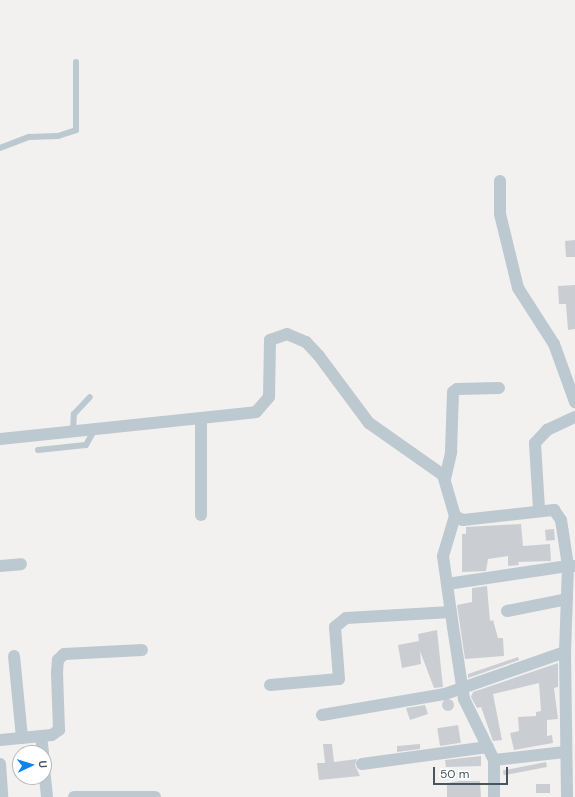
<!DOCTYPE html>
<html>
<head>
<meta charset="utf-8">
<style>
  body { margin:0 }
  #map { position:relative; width:575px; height:797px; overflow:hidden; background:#f3f0f0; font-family:"DM Sans",sans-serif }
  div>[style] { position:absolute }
  .building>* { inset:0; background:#caced3; transform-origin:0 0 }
  .round { border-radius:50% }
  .lane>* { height:6px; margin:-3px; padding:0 3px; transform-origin:3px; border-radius:3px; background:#bdc9d0 }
  .street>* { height:12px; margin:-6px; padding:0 6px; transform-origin:6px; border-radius:6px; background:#bdc9d0 }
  span { translate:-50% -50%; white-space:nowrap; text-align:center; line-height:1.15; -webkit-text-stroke:4px #fff; paint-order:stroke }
  .north { position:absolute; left:12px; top:745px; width:40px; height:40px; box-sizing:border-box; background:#fff; border:1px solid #b5bbbf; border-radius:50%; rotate:86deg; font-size:11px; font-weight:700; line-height:16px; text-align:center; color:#47565f }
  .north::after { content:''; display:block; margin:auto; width:14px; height:18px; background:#0b84f2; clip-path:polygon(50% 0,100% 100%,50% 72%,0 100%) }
  .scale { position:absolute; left:433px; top:767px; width:75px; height:18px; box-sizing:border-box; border:2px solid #47565f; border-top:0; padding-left:5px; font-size:12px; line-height:14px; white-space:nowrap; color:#47565f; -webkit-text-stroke:3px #fff; paint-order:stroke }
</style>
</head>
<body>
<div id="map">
  <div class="building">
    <div style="clip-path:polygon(575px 240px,575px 257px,566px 257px,565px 241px)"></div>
    <div style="clip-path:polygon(575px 285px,575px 329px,568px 330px,566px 304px,559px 304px,558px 286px)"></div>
    <div style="clip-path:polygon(521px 524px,523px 546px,550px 544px,551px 561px,518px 562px,519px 565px,508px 566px,508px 556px,488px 559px,486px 571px,462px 572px,462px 534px,466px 534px,466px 527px)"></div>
    <div style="left:554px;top:529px;width:11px;height:9px;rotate:85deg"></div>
    <div style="clip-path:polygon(487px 586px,490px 621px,493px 620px,498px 638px,503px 638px,504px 656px,465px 659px,457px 605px,472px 602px,472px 588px)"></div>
    <div style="clip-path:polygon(437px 630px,443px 687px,434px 688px,420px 651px,421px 664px,402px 668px,398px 645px,419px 641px,418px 634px)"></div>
    <div style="clip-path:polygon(518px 657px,519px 660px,468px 678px,468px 674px)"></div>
    <div style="clip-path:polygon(558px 663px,558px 687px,554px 688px,558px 719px,547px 720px,547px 736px,552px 735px,553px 743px,514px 750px,510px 733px,519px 731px,518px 717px,536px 716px,536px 712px,541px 711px,539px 683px,493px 694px,502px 740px,493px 741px,481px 707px,477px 708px,471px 697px,473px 692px)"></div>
    <div class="round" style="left:442px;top:699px;width:12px;height:12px"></div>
    <div style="clip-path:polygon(425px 705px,428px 714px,410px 720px,406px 708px)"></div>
    <div style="left:458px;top:725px;width:18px;height:21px;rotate:81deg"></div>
    <div style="clip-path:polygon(323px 744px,332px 744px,334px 762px,357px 759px,355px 765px,360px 776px,319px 780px,317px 763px,325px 763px)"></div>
    <div style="clip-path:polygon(420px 744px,420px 749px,397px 752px,397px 746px)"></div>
    <div style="clip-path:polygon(481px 756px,481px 766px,446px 767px,445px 760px)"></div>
    <div style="left:546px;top:762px;width:5px;height:44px;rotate:79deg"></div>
    <div style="clip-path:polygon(459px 781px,480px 781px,481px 797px,447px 797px,447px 783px)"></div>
    <div style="left:550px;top:784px;width:9px;height:14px;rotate:90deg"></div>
  </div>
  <div class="lane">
    <div style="left:0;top:148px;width:31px;rotate:-21deg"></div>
    <div style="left:29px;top:137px;width:29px;rotate:-2deg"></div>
    <div style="left:58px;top:136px;width:19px;rotate:-18deg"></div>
    <div style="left:76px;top:130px;width:68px;rotate:-90deg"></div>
    <div style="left:73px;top:431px;width:17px;rotate:-87deg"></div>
    <div style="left:74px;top:414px;width:23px;rotate:-47deg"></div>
    <div style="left:38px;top:450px;width:48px;rotate:-5.9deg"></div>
    <div style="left:86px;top:445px;width:18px;rotate:-61deg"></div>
  </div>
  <div class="street">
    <div style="left:500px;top:181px;width:33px;rotate:90deg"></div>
    <div style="left:500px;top:214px;width:76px;rotate:76.3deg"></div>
    <div style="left:518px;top:288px;width:67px;rotate:57.3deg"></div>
    <div style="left:554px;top:344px;width:62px;rotate:70.1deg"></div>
    <div style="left:201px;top:420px;width:95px;rotate:90deg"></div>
    <div style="left:0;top:439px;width:257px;rotate:-6deg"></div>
    <div style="left:256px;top:412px;width:20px;rotate:-49deg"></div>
    <div style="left:269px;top:397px;width:57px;rotate:-89deg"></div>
    <div style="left:270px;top:340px;width:18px;rotate:-19deg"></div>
    <div style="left:287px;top:334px;width:21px;rotate:23deg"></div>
    <div style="left:306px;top:342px;width:19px;rotate:47deg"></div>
    <div style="left:319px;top:356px;width:84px;rotate:53.3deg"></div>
    <div style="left:369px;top:423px;width:90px;rotate:35.1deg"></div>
    <div style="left:443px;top:475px;width:43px;rotate:73.7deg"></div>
    <div style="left:455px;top:516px;width:9px;rotate:27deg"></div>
    <div style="left:463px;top:520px;width:92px;rotate:-6.3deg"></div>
    <div style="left:554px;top:510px;width:12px;rotate:55deg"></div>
    <div style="left:561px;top:520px;width:47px;rotate:81.3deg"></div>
    <div style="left:568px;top:566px;width:7px"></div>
    <div style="left:445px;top:479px;width:28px;rotate:-77deg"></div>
    <div style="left:451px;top:452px;width:60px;rotate:-88.1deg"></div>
    <div style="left:453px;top:392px;width:5px;rotate:-37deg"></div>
    <div style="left:457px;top:389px;width:42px;rotate:-1.4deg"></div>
    <div style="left:539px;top:509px;width:66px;rotate:-93.5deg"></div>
    <div style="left:535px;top:443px;width:18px;rotate:-47deg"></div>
    <div style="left:547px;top:430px;width:31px;rotate:-25deg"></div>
    <div style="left:455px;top:516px;width:42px;rotate:106.7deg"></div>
    <div style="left:443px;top:556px;width:72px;rotate:82deg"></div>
    <div style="left:453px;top:627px;width:73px;rotate:81.3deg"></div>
    <div style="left:464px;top:699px;width:68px;rotate:63.8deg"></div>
    <div style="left:494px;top:760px;width:37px;rotate:90deg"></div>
    <div style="left:0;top:566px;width:21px;rotate:-5deg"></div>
    <div style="left:447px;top:584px;width:122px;rotate:-8.5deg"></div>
    <div style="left:568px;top:566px;width:86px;rotate:92deg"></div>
    <div style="left:565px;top:652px;width:145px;rotate:89.2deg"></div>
    <div style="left:507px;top:611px;width:61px;rotate:-11.3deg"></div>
    <div style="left:14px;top:656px;width:82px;rotate:84.4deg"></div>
    <div style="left:270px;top:685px;width:69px;rotate:-5deg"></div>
    <div style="left:339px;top:679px;width:52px;rotate:-94.4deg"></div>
    <div style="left:335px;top:627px;width:14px;rotate:-39deg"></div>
    <div style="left:346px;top:618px;width:105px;rotate:-3.3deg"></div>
    <div style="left:322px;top:715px;width:125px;rotate:-9.7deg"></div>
    <div style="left:445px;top:694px;width:127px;rotate:-19.3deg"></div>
    <div style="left:41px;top:736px;width:17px;rotate:83deg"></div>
    <div style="left:0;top:740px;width:52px;rotate:-5.5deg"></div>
    <div style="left:52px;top:735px;width:9px;rotate:-36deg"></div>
    <div style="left:59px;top:730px;width:57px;rotate:-92deg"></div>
    <div style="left:57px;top:673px;width:13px;rotate:-86deg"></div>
    <div style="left:58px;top:660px;width:8px;rotate:-45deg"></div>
    <div style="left:64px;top:654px;width:78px;rotate:-2.9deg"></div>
    <div style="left:494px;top:760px;width:71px;rotate:-6.4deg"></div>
    <div style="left:0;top:764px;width:32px;rotate:86deg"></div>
    <div style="left:362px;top:764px;width:127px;rotate:-7.7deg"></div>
    <div style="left:44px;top:768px;width:29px;rotate:84deg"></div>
    <div style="left:74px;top:797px;width:81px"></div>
  </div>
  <div class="north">U</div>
  <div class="scale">50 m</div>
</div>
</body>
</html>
